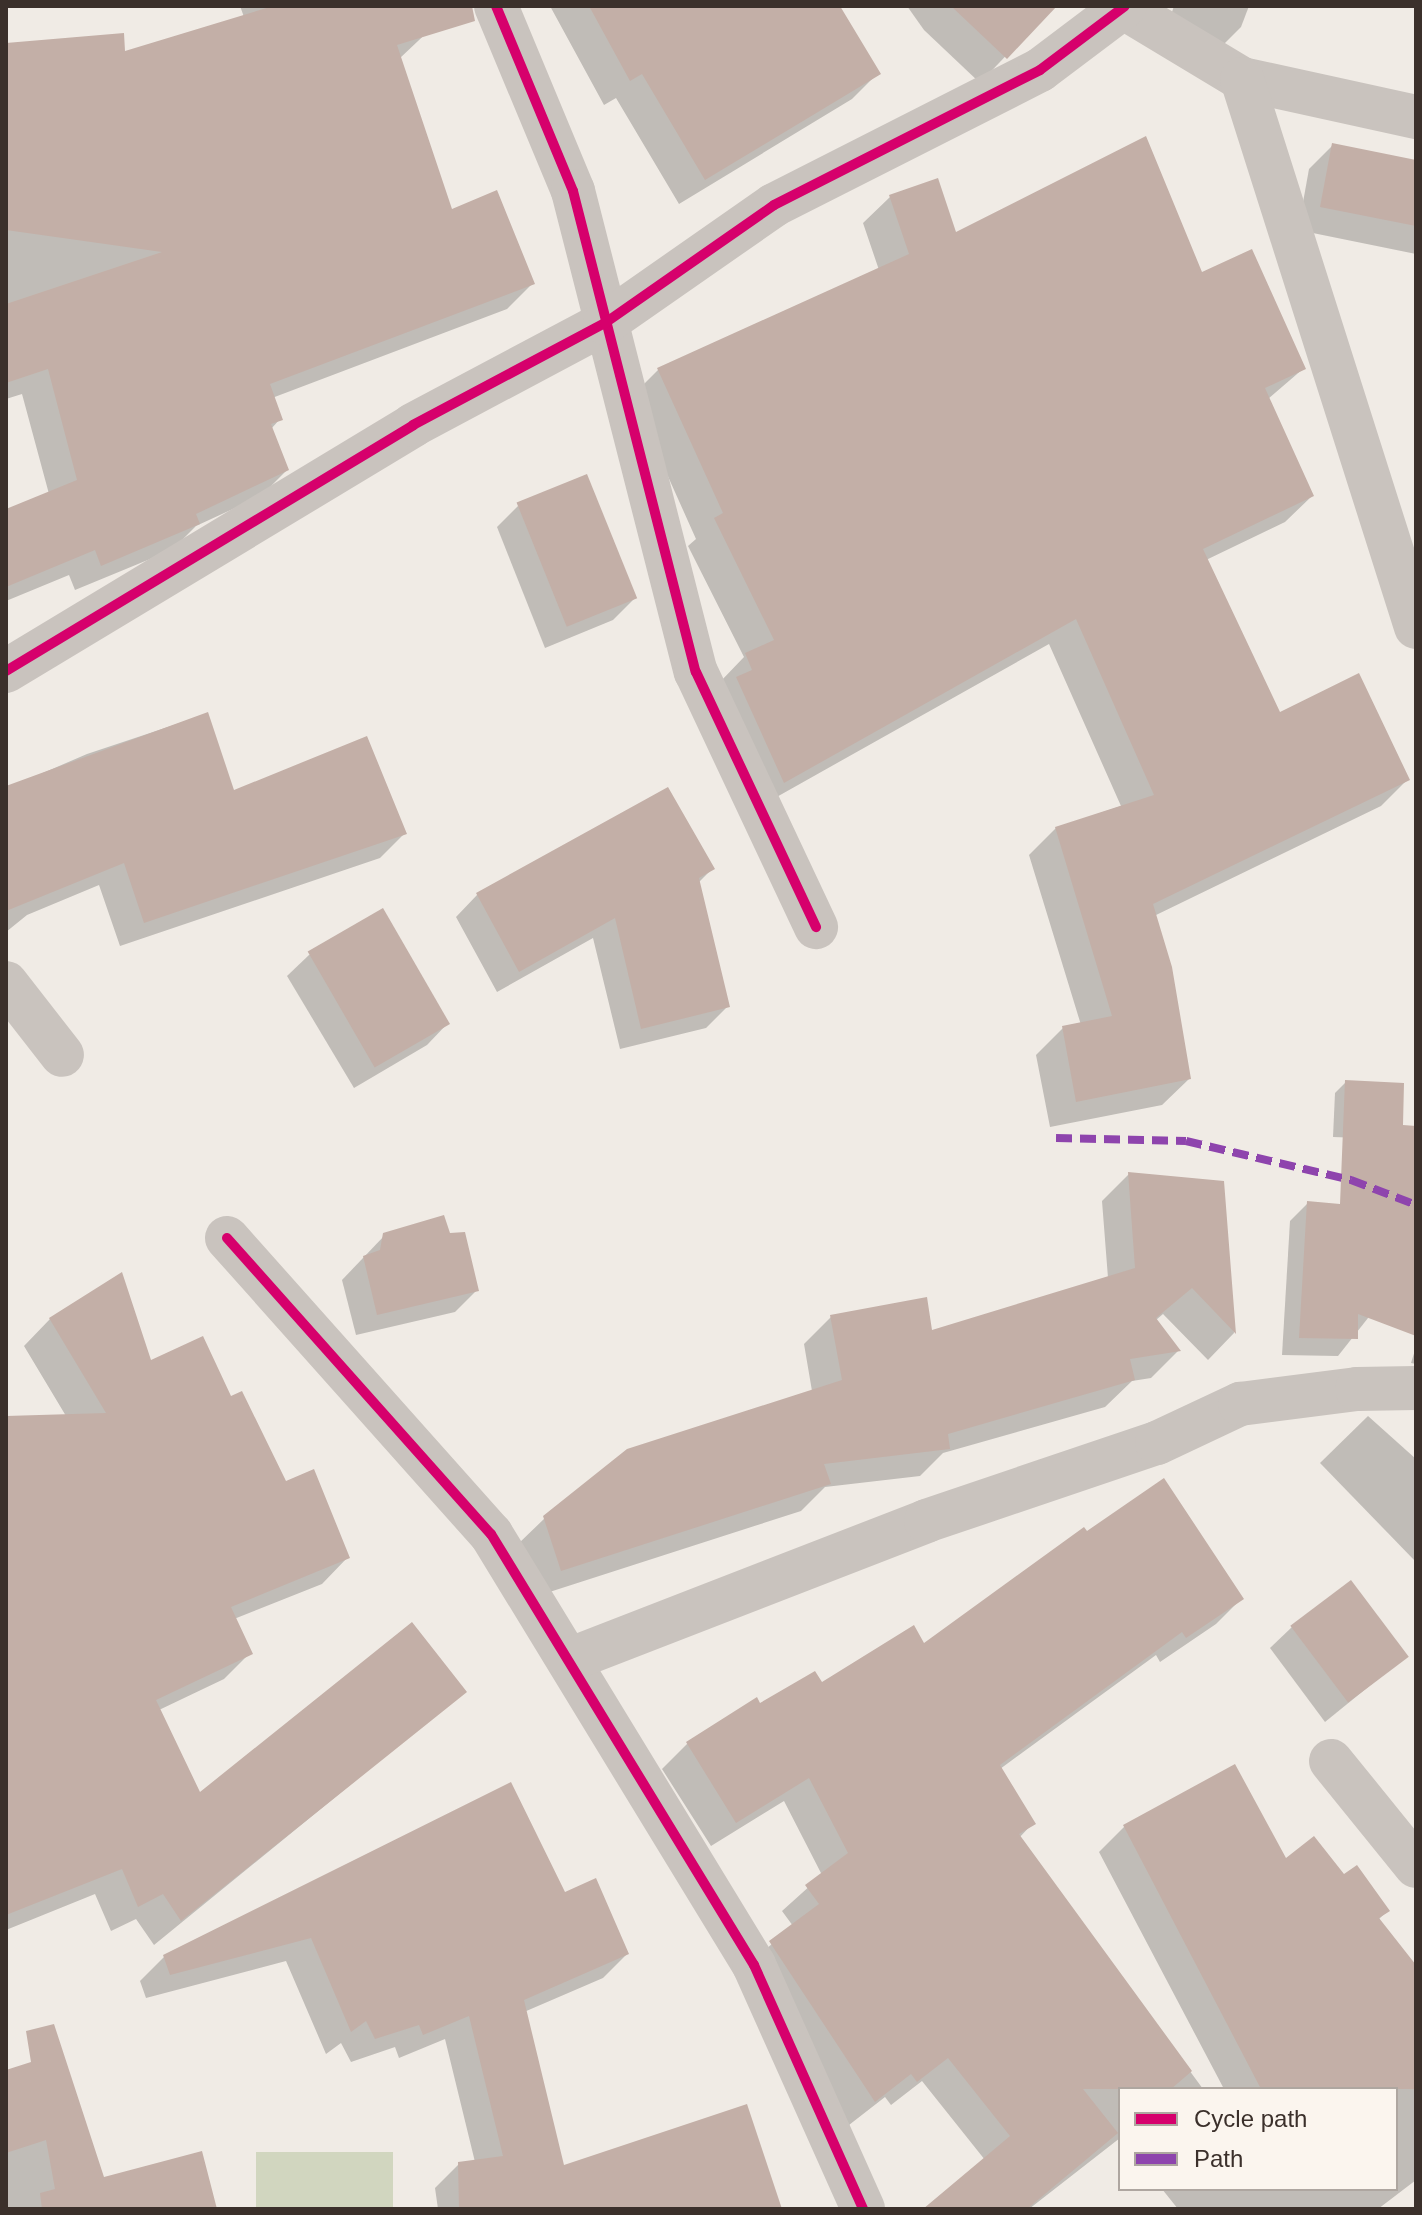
<!DOCTYPE html>
<html>
<head>
<meta charset="utf-8">
<style>
  body { margin:0 }
  #map { position:relative; width:1422px; height:2215px; overflow:hidden; background:#f0ebe5; font-family:Arial,sans-serif }
  div>[style] { position:absolute }
  .green>* { inset:0; background:#d1d6bf; transform-origin:0 0 }
  .shadow>* { inset:0; background:#0003 }
  .building>* { inset:0; background:#c3afa7; transform-origin:0 0 }
  .minor>* { height:44px; margin:-22px; padding:0 22px; transform-origin:22px; border-radius:22px; background:#c9c3be }
  .quiet>* { height:8px; margin-top:-4px; transform-origin:0; background:repeating-linear-gradient(90deg,#8e44ad 0 16px,transparent 0 24px) }
  .cycleway>* { height:10px; margin:-5px; padding:0 5px; transform-origin:5px; border-radius:5px; background:#d6006c }
  span { translate:-50% -50%; white-space:nowrap; text-align:center; line-height:1.15; -webkit-text-stroke:6px #fbf5ee; paint-order:stroke }
  .frame { position:absolute; inset:0; border:8px solid #3b302b; pointer-events:none }
  .legend { position:absolute; left:1118px; top:2087px; width:280px; height:104px; box-sizing:border-box; background:#fbf5ee; border:2px solid #aea6a0; margin:0; padding:10px 14px; list-style:none; font-size:24px; color:#3b302b }
  .legend li { display:flex; align-items:center; gap:16px; height:40px }
  .legend b { width:40px; border:2px solid #aea6a0 }
</style>
</head>
<body>
<div id="map">
  <div class="green">
    <div style="left:256px;top:2152px;width:137px;height:57px"></div>
  </div>
  <div class="shadow">
    <div style="clip-path:polygon(240px 6px,455px 6px,399px 59px,451px 212px,533px 283px,507px 309px,272px 398px,280px 419px,271px 429px,287px 470px,261px 496px,196px 526px,172px 550px,75px 590px,69px 575px,6px 601px,6px 511px,49px 494px,22px 394px,6px 399px,6px 45px,123px 54px,244px 17px)"></div>
    <div style="clip-path:polygon(550px 6px,836px 6px,878px 73px,852px 99px,679px 204px,616px 98px,604px 105px)"></div>
    <div style="clip-path:polygon(907px 6px,1053px 6px,980px 83px,924px 30px)"></div>
    <div style="clip-path:polygon(1174px 6px,1249px 6px,1241px 27px,1216px 52px,1165px 33px)"></div>
    <div style="clip-path:polygon(1333px 145px,1416px 162px,1416px 254px,1298px 230px,1309px 169px)"></div>
    <div style="clip-path:polygon(890px 197px,955px 235px,1201px 275px,1304px 368px,1268px 399px,1312px 496px,1285px 522px,1206px 560px,1279px 714px,1408px 779px,1381px 806px,1154px 916px,1189px 1079px,1162px 1105px,1050px 1127px,1036px 1055px,1063px 1028px,1081px 1025px,1029px 855px,1056px 828px,1121px 806px,1049px 644px,757px 808px,720px 682px,744px 657px,688px 546px,696px 539px,632px 396px,658px 370px,879px 270px,863px 223px)"></div>
    <div style="clip-path:polygon(518px 506px,635px 598px,613px 620px,545px 648px,497px 527px)"></div>
    <div style="clip-path:polygon(207px 714px,233px 793px,404px 834px,380px 858px,120px 946px,99px 885px,27px 915px,6px 932px,6px 794px,15px 785px,87px 754px)"></div>
    <div style="clip-path:polygon(667px 790px,712px 869px,698px 883px,728px 1006px,706px 1028px,620px 1049px,593px 938px,497px 992px,456px 917px,477px 895px)"></div>
    <div style="clip-path:polygon(382px 910px,448px 1023px,427px 1045px,354px 1088px,287px 976px,309px 955px)"></div>
    <div style="clip-path:polygon(1345px 1083px,1390px 1139px,1333px 1137px,1335px 1093px)"></div>
    <div style="clip-path:polygon(1129px 1174px,1222px 1183px,1234px 1333px,1208px 1360px,1163px 1314px,1156px 1320px,1178px 1351px,1151px 1378px,1132px 1381px,1105px 1407px,943px 1453px,920px 1476px,825px 1487px,801px 1511px,534px 1597px,517px 1545px,545px 1518px,812px 1391px,804px 1344px,831px 1317px,930px 1333px,1108px 1278px,1102px 1201px)"></div>
    <div style="clip-path:polygon(1308px 1203px,1376px 1208px,1368px 1318px,1338px 1356px,1282px 1355px,1290px 1221px)"></div>
    <div style="clip-path:polygon(385px 1235px,477px 1290px,455px 1312px,356px 1335px,342px 1280px)"></div>
    <div style="clip-path:polygon(50px 1319px,230px 1399px,285px 1484px,348px 1557px,322px 1584px,234px 1619px,250px 1653px,224px 1679px,159px 1710px,200px 1795px,464px 1692px,154px 1945px,136px 1919px,111px 1931px,95px 1894px,6px 1930px,6px 1418px,66px 1416px,24px 1346px)"></div>
    <div style="clip-path:polygon(1416px 1347px,1416px 1364px,1411px 1363px)"></div>
    <div style="clip-path:polygon(1368px 1416px,1416px 1459px,1416px 1562px,1320px 1463px)"></div>
    <div style="clip-path:polygon(1241px 1599px,1216px 1624px,1160px 1662px,1156px 1655px,1000px 1769px,1033px 1823px,1019px 1838px,1203px 2089px,1120px 2089px,1120px 2138px,1029px 2209px,931px 2209px,985px 2160px,922px 2081px,891px 2105px,885px 2097px,849px 2125px,745px 1967px,793px 1926px,782px 1911px,822px 1875px,784px 1801px,711px 1846px,662px 1769px,687px 1744px,756px 1700px,760px 1705px,924px 1646px)"></div>
    <div style="clip-path:polygon(1292px 1627px,1405px 1657px,1325px 1722px,1270px 1648px)"></div>
    <div style="clip-path:polygon(1124px 1827px,1344px 1877px,1387px 1911px,1378px 1920px,1416px 1969px,1416px 2180px,1378px 2209px,1178px 2209px,1162px 2189px,1396px 2189px,1396px 2089px,1224px 2089px,1099px 1852px)"></div>
    <div style="clip-path:polygon(564px 1894px,627px 1954px,603px 1978px,524px 2012px,563px 2168px,780px 2209px,438px 2209px,435px 2188px,459px 2164px,475px 2162px,445px 2039px,399px 2058px,395px 2047px,351px 2062px,341px 2043px,326px 2054px,286px 1961px,146px 1998px,140px 1981px,164px 1957px)"></div>
    <div style="clip-path:polygon(6px 2072px,102px 2179px,215px 2209px,6px 2209px)"></div>
  </div>
  <div class="building">
    <div style="clip-path:polygon(273px 6px,472px 6px,475px 21px,397px 45px,452px 209px,497px 190px,535px 284px,270px 384px,283px 420px,271px 424px,289px 470px,196px 514px,200px 524px,101px 566px,95px 550px,6px 587px,6px 509px,77px 480px,48px 369px,6px 383px,6px 304px,162px 252px,6px 230px,6px 43px,124px 33px,125px 51px)"></div>
    <div style="clip-path:polygon(589px 6px,840px 6px,881px 74px,705px 180px,642px 74px,630px 81px)"></div>
    <div style="clip-path:polygon(951px 6px,1057px 6px,1007px 59px)"></div>
    <div style="clip-path:polygon(1146px 136px,1202px 272px,1252px 249px,1306px 369px,1265px 388px,1314px 496px,1203px 549px,1280px 712px,1359px 673px,1410px 780px,1153px 904px,1172px 967px,1191px 1079px,1076px 1102px,1062px 1026px,1112px 1016px,1055px 827px,1154px 795px,1076px 619px,784px 783px,736px 677px,752px 670px,745px 653px,774px 640px,714px 518px,723px 513px,657px 368px,909px 254px,889px 195px,938px 178px,956px 232px)"></div>
    <div style="clip-path:polygon(1332px 143px,1416px 160px,1416px 226px,1320px 207px)"></div>
    <div style="left:587px;top:474px;width:134px;height:76px;rotate:68deg"></div>
    <div style="clip-path:polygon(208px 712px,234px 790px,367px 736px,407px 834px,144px 923px,124px 863px,6px 911px,6px 786px)"></div>
    <div style="clip-path:polygon(668px 787px,715px 869px,699px 878px,730px 1007px,641px 1029px,615px 918px,519px 972px,476px 893px)"></div>
    <div style="left:383px;top:908px;width:134px;height:87px;rotate:60deg"></div>
    <div style="clip-path:polygon(1345px 1080px,1404px 1083px,1403px 1125px,1416px 1126px,1416px 1336px,1358px 1314px,1358px 1339px,1299px 1338px,1307px 1201px,1340px 1204px)"></div>
    <div style="clip-path:polygon(1128px 1172px,1224px 1181px,1236px 1334px,1192px 1288px,1156px 1318px,1181px 1351px,1130px 1359px,1135px 1380px,948px 1434px,950px 1449px,824px 1464px,831px 1484px,561px 1571px,543px 1516px,627px 1449px,842px 1380px,830px 1315px,927px 1297px,932px 1330px,1135px 1268px)"></div>
    <div style="clip-path:polygon(444px 1215px,450px 1233px,465px 1232px,479px 1291px,377px 1315px,363px 1256px,380px 1250px,383px 1233px)"></div>
    <div style="clip-path:polygon(122px 1272px,151px 1360px,203px 1336px,231px 1396px,242px 1391px,286px 1481px,314px 1469px,350px 1558px,231px 1607px,253px 1654px,156px 1700px,200px 1792px,412px 1622px,467px 1692px,181px 1921px,163px 1894px,138px 1907px,122px 1869px,6px 1915px,6px 1416px,106px 1413px,49px 1318px)"></div>
    <div style="clip-path:polygon(1164px 1478px,1244px 1599px,1186px 1638px,1182px 1632px,1000px 1765px,1036px 1824px,1019px 1834px,1192px 2071px,1171px 2089px,1083px 2089px,1118px 2133px,1027px 2209px,923px 2209px,1010px 2136px,948px 2058px,917px 2082px,911px 2074px,875px 2102px,769px 1941px,819px 1904px,805px 1885px,848px 1853px,809px 1778px,736px 1823px,686px 1742px,757px 1697px,760px 1703px,815px 1671px,822px 1682px,914px 1625px,924px 1643px,1084px 1527px,1087px 1531px)"></div>
    <div style="left:1351px;top:1580px;width:96px;height:76px;rotate:53deg"></div>
    <div style="clip-path:polygon(1235px 1764px,1286px 1858px,1314px 1836px,1344px 1874px,1357px 1865px,1390px 1911px,1379px 1918px,1416px 1965px,1416px 2089px,1261px 2089px,1123px 1825px)"></div>
    <div style="clip-path:polygon(511px 1782px,565px 1892px,596px 1878px,629px 1954px,524px 2000px,564px 2165px,747px 2104px,782px 2209px,459px 2209px,458px 2162px,503px 2156px,469px 2016px,423px 2035px,419px 2025px,375px 2039px,366px 2021px,351px 2032px,311px 1938px,170px 1975px,163px 1955px)"></div>
    <div style="clip-path:polygon(54px 2024px,104px 2177px,202px 2151px,217px 2209px,42px 2209px,40px 2193px,55px 2189px,46px 2140px,6px 2153px,6px 2070px,31px 2062px,26px 2031px)"></div>
  </div>
  <div class="minor">
    <div style="left:496px;top:6px;width:200px;rotate:67.4deg"></div>
    <div style="left:573px;top:191px;width:496px;rotate:75.7deg"></div>
    <div style="left:696px;top:672px;width:282px;rotate:64.8deg"></div>
    <div style="left:1124px;top:8px;width:138px;rotate:31deg"></div>
    <div style="left:1242px;top:79px;width:178px;rotate:12.3deg"></div>
    <div style="left:1242px;top:79px;width:575px;rotate:72.38deg"></div>
    <div style="left:6px;top:671px;width:476px;rotate:-31.1deg"></div>
    <div style="left:413px;top:425px;width:217px;rotate:-28deg"></div>
    <div style="left:605px;top:323px;width:206px;rotate:-34.9deg"></div>
    <div style="left:774px;top:205px;width:298px;rotate:-26.9deg"></div>
    <div style="left:1040px;top:70px;width:106px;rotate:-37deg"></div>
    <div style="left:6px;top:983px;width:91px;rotate:52.1deg"></div>
    <div style="left:227px;top:1238px;width:397px;rotate:48.3deg"></div>
    <div style="left:491px;top:1534px;width:505px;rotate:58.61deg"></div>
    <div style="left:754px;top:1965px;width:267px;rotate:65.9deg"></div>
    <div style="left:571px;top:1659px;width:381px;rotate:-21.2deg"></div>
    <div style="left:926px;top:1521px;width:244px;rotate:-18.7deg"></div>
    <div style="left:1157px;top:1443px;width:92px;rotate:-25.2deg"></div>
    <div style="left:1240px;top:1404px;width:118px;rotate:-7.3deg"></div>
    <div style="left:1357px;top:1389px;width:59px;rotate:-1deg"></div>
    <div style="left:1331px;top:1761px;width:135px;rotate:51deg"></div>
  </div>
  <div class="quiet">
    <div style="left:1056px;top:1138px;width:130px;rotate:1.3deg"></div>
    <div style="left:1186px;top:1141px;width:170px;rotate:13.3deg"></div>
    <div style="left:1351px;top:1180px;width:70px;rotate:21deg"></div>
  </div>
  <div class="cycleway">
    <div style="left:496px;top:6px;width:200px;rotate:67.4deg"></div>
    <div style="left:573px;top:191px;width:496px;rotate:75.7deg"></div>
    <div style="left:696px;top:672px;width:282px;rotate:64.8deg"></div>
    <div style="left:6px;top:671px;width:476px;rotate:-31.1deg"></div>
    <div style="left:413px;top:425px;width:217px;rotate:-28deg"></div>
    <div style="left:605px;top:323px;width:206px;rotate:-34.9deg"></div>
    <div style="left:774px;top:205px;width:298px;rotate:-26.9deg"></div>
    <div style="left:1040px;top:70px;width:106px;rotate:-37deg"></div>
    <div style="left:227px;top:1238px;width:397px;rotate:48.3deg"></div>
    <div style="left:491px;top:1534px;width:505px;rotate:58.61deg"></div>
    <div style="left:754px;top:1965px;width:267px;rotate:65.9deg"></div>
  </div>
  <div class="frame"></div>
  <ul class="legend">
  <li><b style="height:10px;background:#d6006c"></b>Cycle path</li>
  <li><b style="height:10px;background:#8e44ad"></b>Path</li>
  </ul>
</div>
</body>
</html>
